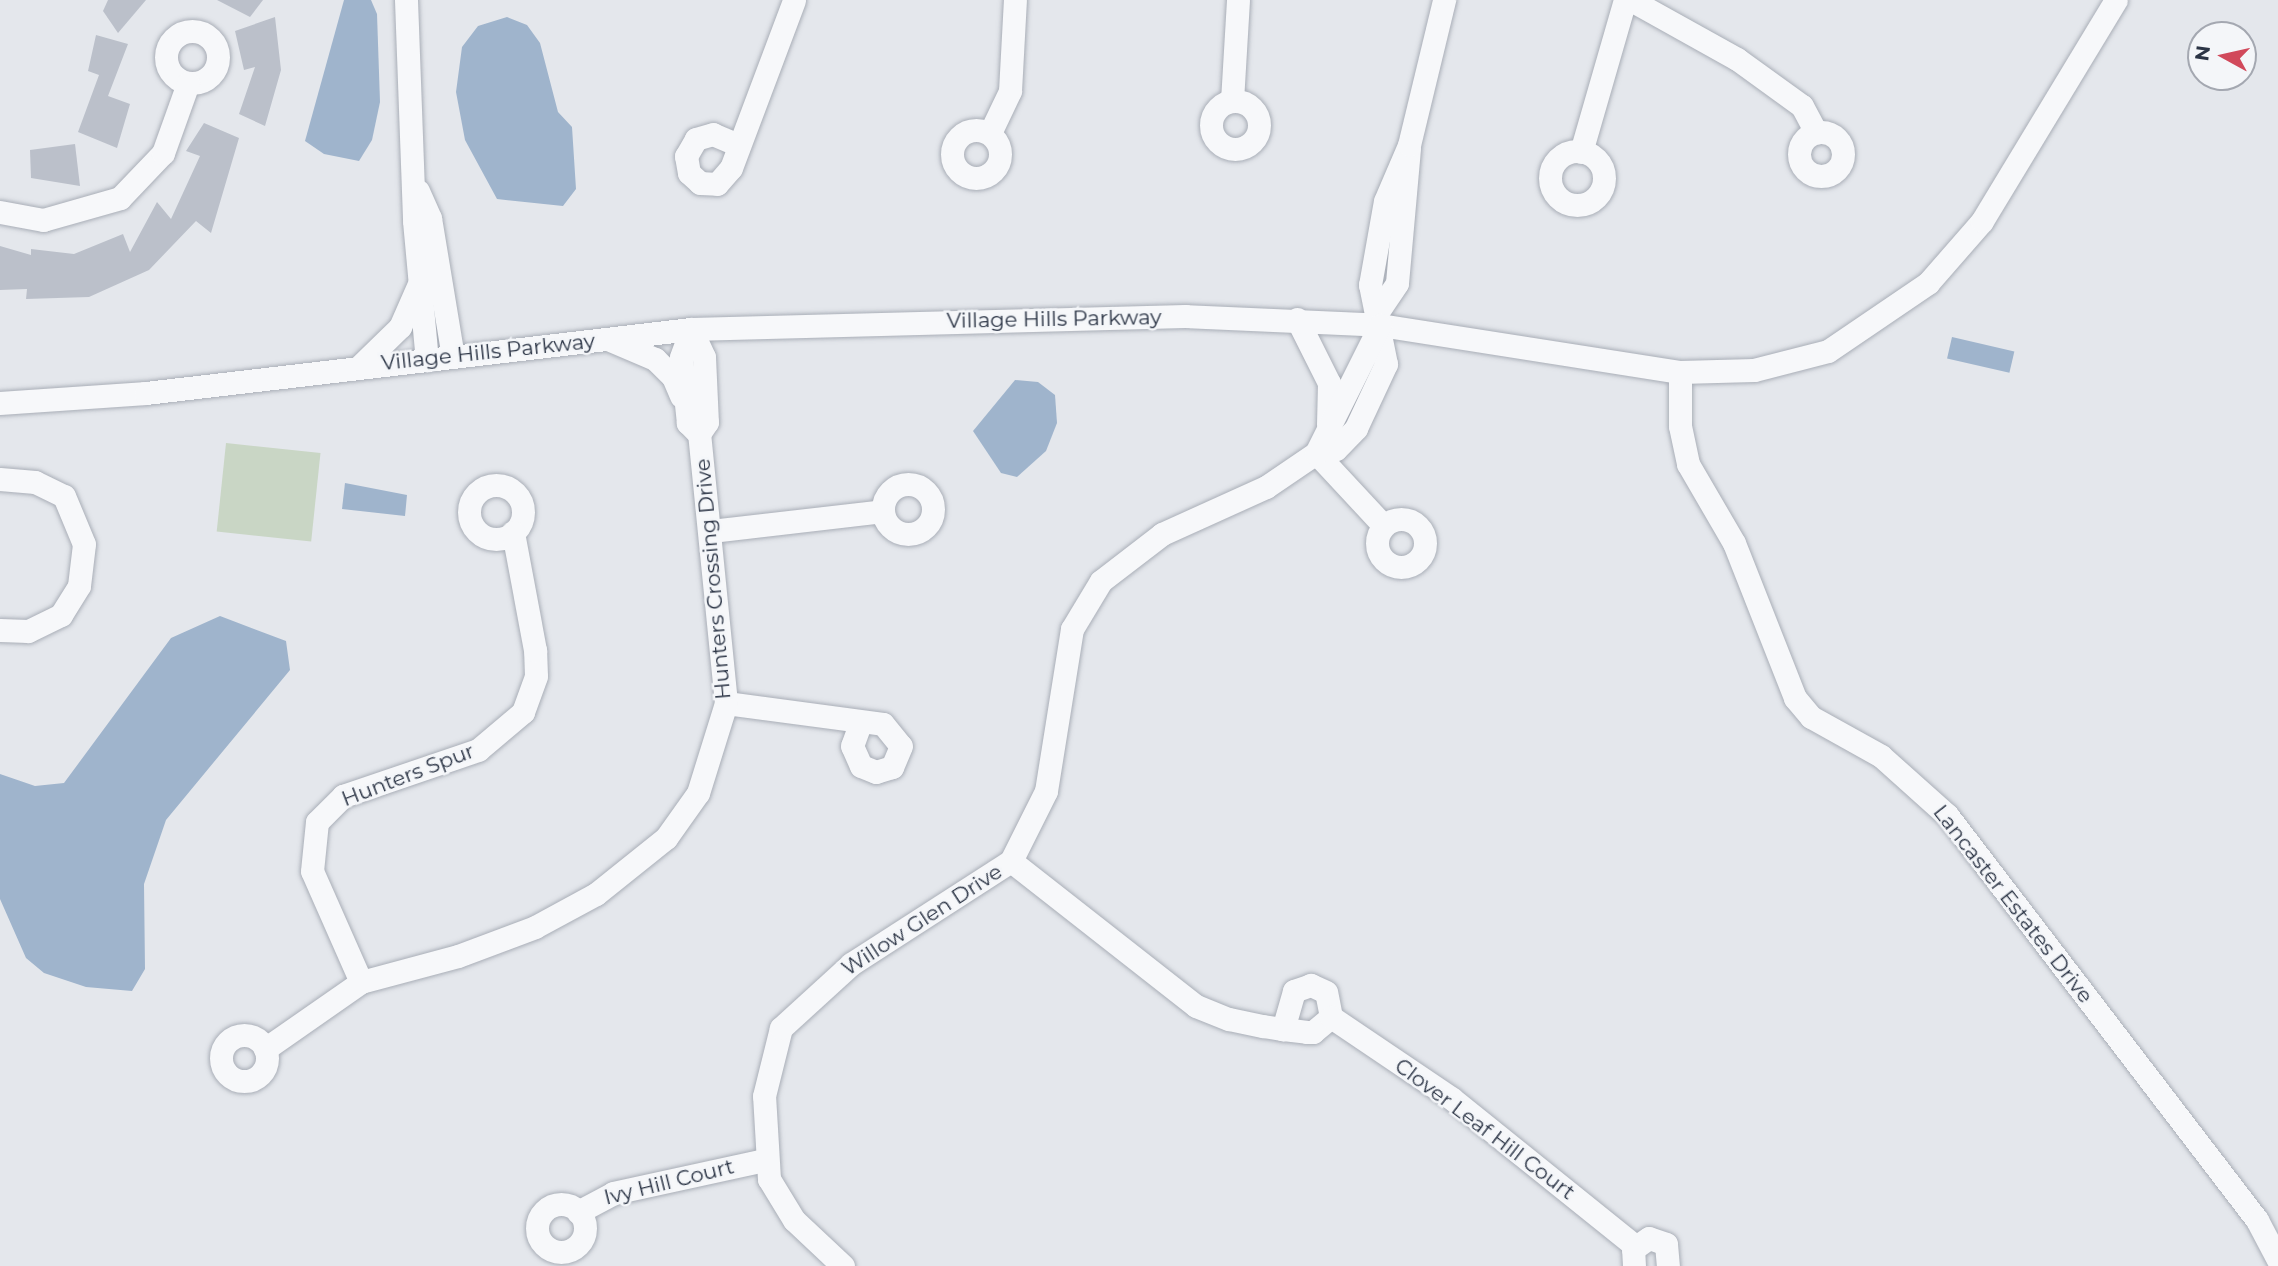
<!DOCTYPE html>
<html>
<head>
<meta charset="utf-8">
<style>
  body { margin:0 }
  #map { position:relative; width:2278px; height:1266px; overflow:hidden; background:#e4e7ec; font-family:Montserrat,sans-serif }
  div>[style] { position:absolute }
  .green>* { inset:0; background:#c9d6c5; transform-origin:0 0 }
  .water>* { inset:0; background:#9fb4cc; transform-origin:0 0 }
  .building>* { inset:0; background:#bbc0ca }
  .roads { filter:drop-shadow(0 0 2px #a9aeb7) drop-shadow(0 0 2px #a9aeb7) }
  .minor>* { height:23px; margin:-11.5px; padding:0 11.5px; transform-origin:11.5px; border-radius:11.5px; background:#f7f8fa }
  .minor>.ring { margin:-11.5px; padding:0; box-sizing:content-box; background:none; border:23px solid #f7f8fa; border-radius:50% }
  span { translate:-50% -50%; white-space:nowrap; text-align:center; line-height:1.15; -webkit-text-stroke:5px #f4f6f9; paint-order:stroke }
  .street-label { font-size:21px; color:#2b3445 }
  .north { position:absolute; left:2187px; top:21px; width:70px; height:70px; box-sizing:border-box; background:#f4f6f9; border:2px solid #a4a8b1; border-radius:50%; rotate:278deg; font-size:19px; font-weight:700; line-height:28px; text-align:center; color:#2b3445 }
  .north::after { content:''; display:block; margin:auto; width:24px; height:32px; background:#d1495b; clip-path:polygon(50% 0,100% 100%,50% 72%,0 100%) }
</style>
</head>
<body>
<div id="map">
  <div class="green">
    <div style="left:226px;top:443px;width:95px;height:89px;rotate:6deg"></div>
  </div>
  <div class="water">
    <div style="clip-path:polygon(344px 0,371px 0,377px 14px,380px 102px,372px 140px,359px 161px,324px 154px,305px 141px)"></div>
    <div style="clip-path:polygon(507px 17px,527px 25px,540px 43px,558px 112px,572px 127px,576px 189px,563px 206px,497px 199px,465px 140px,456px 92px,462px 47px,478px 26px)"></div>
    <div style="left:1952px;top:337px;width:64px;height:22px;rotate:13deg"></div>
    <div style="clip-path:polygon(1015px 380px,1038px 382px,1055px 395px,1057px 423px,1046px 451px,1017px 477px,1001px 473px,973px 431px)"></div>
    <div style="clip-path:polygon(345px 483px,407px 495px,405px 516px,342px 509px)"></div>
    <div style="clip-path:polygon(220px 616px,286px 641px,290px 670px,166px 820px,144px 884px,145px 969px,132px 991px,86px 987px,44px 973px,26px 958px,0 899px,0 774px,35px 786px,64px 783px,171px 638px)"></div>
  </div>
  <div class="building">
    <div style="clip-path:polygon(108px 0,146px 0,118px 33px,103px 11px)"></div>
    <div style="clip-path:polygon(217px 0,263px 0,250px 17px)"></div>
    <div style="clip-path:polygon(275px 17px,281px 70px,265px 126px,239px 114px,255px 67px,244px 70px,235px 31px)"></div>
    <div style="clip-path:polygon(96px 35px,128px 44px,108px 96px,130px 104px,117px 148px,78px 132px,99px 75px,88px 71px)"></div>
    <div style="clip-path:polygon(204px 123px,239px 138px,211px 233px,196px 221px,149px 270px,89px 297px,26px 299px,27px 289px,0 290px,0 246px,31px 255px,31px 249px,74px 254px,123px 234px,130px 252px,157px 202px,171px 219px,200px 156px,186px 151px)"></div>
    <div style="clip-path:polygon(75px 144px,80px 186px,31px 178px,30px 150px)"></div>
  </div>
  <div class="roads">
    <div class="minor">
      <div style="left:406px;top:0;width:221px;rotate:87.9deg"></div>
      <div style="left:414px;top:221px;width:140px;rotate:84.7deg"></div>
      <div style="left:1631px;top:0;width:121px;rotate:29.1deg"></div>
      <div style="left:1737px;top:59px;width:80px;rotate:35.9deg"></div>
      <div style="left:1802px;top:106px;width:30px;rotate:62deg"></div>
      <div class="ring" style="left:166px;top:31px;width:29px;height:29px"></div>
      <div style="left:1232px;top:101px;width:101px;rotate:-86.6deg"></div>
      <div class="ring" style="left:1211px;top:101px;width:25px;height:25px"></div>
      <div class="ring" style="left:952px;top:130px;width:25px;height:25px"></div>
      <div class="ring" style="left:1799px;top:132px;width:21px;height:21px"></div>
      <div style="left:990px;top:133px;width:47px;rotate:-64.5deg"></div>
      <div style="left:1010px;top:91px;width:91px;rotate:-86.9deg"></div>
      <div style="left:736px;top:144px;width:25px;rotate:-157deg"></div>
      <div style="left:713px;top:134px;width:18px;rotate:164deg"></div>
      <div style="left:696px;top:139px;width:20px;rotate:120deg"></div>
      <div style="left:686px;top:156px;width:17px;rotate:80deg"></div>
      <div style="left:689px;top:173px;width:15px;rotate:42deg"></div>
      <div style="left:700px;top:183px;width:17px;rotate:3deg"></div>
      <div style="left:717px;top:184px;width:21px;rotate:-49deg"></div>
      <div style="left:731px;top:168px;width:179px;rotate:-69.4deg"></div>
      <div class="ring" style="left:1550px;top:151px;width:31px;height:31px"></div>
      <div style="left:1581px;top:152px;width:158px;rotate:-73.9deg"></div>
      <div style="left:418px;top:191px;width:30px;rotate:66deg"></div>
      <div style="left:430px;top:218px;width:141px;rotate:80.6deg"></div>
      <div style="left:0;top:212px;width:44px;rotate:10.5deg"></div>
      <div style="left:43px;top:220px;width:80px;rotate:-15.9deg"></div>
      <div style="left:120px;top:198px;width:62px;rotate:-46.3deg"></div>
      <div style="left:163px;top:153px;width:74px;rotate:-70.3deg"></div>
      <div style="left:1379px;top:310px;width:32px;rotate:-56deg"></div>
      <div style="left:1397px;top:283px;width:135px;rotate:-84.9deg"></div>
      <div style="left:1297px;top:319px;width:72px;rotate:63.4deg"></div>
      <div style="left:1329px;top:383px;width:41px;rotate:91.4deg"></div>
      <div style="left:691px;top:329px;width:31px;rotate:65deg"></div>
      <div style="left:704px;top:357px;width:65px;rotate:87.4deg"></div>
      <div style="left:707px;top:422px;width:14px;rotate:124deg"></div>
      <div style="left:610px;top:340px;width:49px;rotate:22.9deg"></div>
      <div style="left:655px;top:359px;width:25px;rotate:45deg"></div>
      <div style="left:673px;top:377px;width:21px;rotate:67deg"></div>
      <div style="left:360px;top:366px;width:56px;rotate:-44.3deg"></div>
      <div style="left:400px;top:327px;width:45px;rotate:-66.3deg"></div>
      <div style="left:1680px;top:372px;width:54px;rotate:90deg"></div>
      <div style="left:1680px;top:426px;width:39px;rotate:78deg"></div>
      <div style="left:1688px;top:464px;width:91px;rotate:59.8deg"></div>
      <div style="left:1734px;top:543px;width:167px;rotate:68.5deg"></div>
      <div style="left:1795px;top:698px;width:25px;rotate:50deg"></div>
      <div style="left:1811px;top:717px;width:80px;rotate:29.1deg"></div>
      <div style="left:1881px;top:756px;width:89px;rotate:41.8deg"></div>
      <div style="left:1947px;top:815px;width:510px;rotate:52.57deg"></div>
      <div style="left:2257px;top:1220px;width:45px;rotate:62.3deg"></div>
      <div style="left:0;top:403px;width:146px;rotate:-3.9deg"></div>
      <div style="left:146px;top:393px;width:549px;rotate:-6.7deg"></div>
      <div style="left:691px;top:329px;width:494px;rotate:-1.5deg"></div>
      <div style="left:1185px;top:316px;width:195px;rotate:2.6deg"></div>
      <div style="left:1380px;top:325px;width:304px;rotate:8.9deg"></div>
      <div style="left:1680px;top:372px;width:74px;rotate:-1.5deg"></div>
      <div style="left:1754px;top:370px;width:76px;rotate:-14.4deg"></div>
      <div style="left:1828px;top:351px;width:121px;rotate:-34.2deg"></div>
      <div style="left:1928px;top:283px;width:82px;rotate:-48.9deg"></div>
      <div style="left:1982px;top:221px;width:258px;rotate:-58.8deg"></div>
      <div style="left:0;top:479px;width:35px;rotate:5deg"></div>
      <div style="left:35px;top:482px;width:32px;rotate:26deg"></div>
      <div style="left:64px;top:496px;width:52px;rotate:67.4deg"></div>
      <div style="left:84px;top:544px;width:42px;rotate:96.8deg"></div>
      <div style="left:79px;top:586px;width:34px;rotate:122deg"></div>
      <div style="left:61px;top:615px;width:37px;rotate:154deg"></div>
      <div style="left:28px;top:631px;width:28px;rotate:-178deg"></div>
      <div class="ring" style="left:883px;top:484px;width:27px;height:27px"></div>
      <div class="ring" style="left:469px;top:485px;width:31px;height:31px"></div>
      <div class="ring" style="left:1377px;top:519px;width:25px;height:25px"></div>
      <div style="left:1383px;top:525px;width:98px;rotate:-132.9deg"></div>
      <div style="left:1316px;top:453px;width:20px;rotate:-11deg"></div>
      <div style="left:1336px;top:449px;width:29px;rotate:-46deg"></div>
      <div style="left:1356px;top:428px;width:71px;rotate:-64.9deg"></div>
      <div style="left:1386px;top:364px;width:81px;rotate:-101.4deg"></div>
      <div style="left:1370px;top:285px;width:85px;rotate:-79.9deg"></div>
      <div style="left:1385px;top:201px;width:61px;rotate:-66.8deg"></div>
      <div style="left:1409px;top:145px;width:149px;rotate:-76.4deg"></div>
      <div style="left:711px;top:531px;width:173px;rotate:-6.6deg"></div>
      <div style="left:726px;top:703px;width:158px;rotate:7.6deg"></div>
      <div style="left:883px;top:724px;width:28px;rotate:51deg"></div>
      <div style="left:901px;top:746px;width:23px;rotate:113deg"></div>
      <div style="left:892px;top:767px;width:17px;rotate:163deg"></div>
      <div style="left:876px;top:772px;width:16px;rotate:-158deg"></div>
      <div style="left:861px;top:766px;width:22px;rotate:-114deg"></div>
      <div style="left:852px;top:746px;width:23px;rotate:-70deg"></div>
      <div style="left:1011px;top:861px;width:235px;rotate:38.1deg"></div>
      <div style="left:1196px;top:1006px;width:35px;rotate:22deg"></div>
      <div style="left:1229px;top:1019px;width:35px;rotate:12deg"></div>
      <div style="left:1263px;top:1026px;width:20px;rotate:9deg"></div>
      <div style="left:1283px;top:1029px;width:24px;rotate:7deg"></div>
      <div style="left:1307px;top:1032px;width:6px"></div>
      <div style="left:1313px;top:1032px;width:23px;rotate:-40deg"></div>
      <div style="left:1331px;top:1017px;width:25px;rotate:-101deg"></div>
      <div style="left:1326px;top:992px;width:17px;rotate:-155deg"></div>
      <div style="left:1311px;top:985px;width:18px;rotate:161deg"></div>
      <div style="left:1294px;top:991px;width:40px;rotate:106deg"></div>
      <div style="left:361px;top:982px;width:121px;rotate:-113.8deg"></div>
      <div style="left:312px;top:871px;width:49px;rotate:-84.2deg"></div>
      <div style="left:317px;top:822px;width:37px;rotate:-45deg"></div>
      <div style="left:343px;top:796px;width:143px;rotate:-18.8deg"></div>
      <div style="left:478px;top:750px;width:59px;rotate:-40.2deg"></div>
      <div style="left:523px;top:712px;width:38px;rotate:-70deg"></div>
      <div style="left:536px;top:676px;width:26px;rotate:-92deg"></div>
      <div style="left:535px;top:650px;width:120px;rotate:-100.6deg"></div>
      <div style="left:1331px;top:1017px;width:145px;rotate:34deg"></div>
      <div style="left:1451px;top:1098px;width:236px;rotate:38.8deg"></div>
      <div class="ring" style="left:221px;top:1035px;width:23px;height:23px"></div>
      <div style="left:265px;top:1049px;width:117px;rotate:-34.9deg"></div>
      <div style="left:361px;top:982px;width:100px;rotate:-15deg"></div>
      <div style="left:458px;top:956px;width:82px;rotate:-20.6deg"></div>
      <div style="left:535px;top:927px;width:69px;rotate:-28.4deg"></div>
      <div style="left:596px;top:894px;width:90px;rotate:-38.7deg"></div>
      <div style="left:666px;top:838px;width:55px;rotate:-54.6deg"></div>
      <div style="left:698px;top:793px;width:94px;rotate:-72.7deg"></div>
      <div style="left:726px;top:703px;width:270px;rotate:-95.7deg"></div>
      <div style="left:699px;top:434px;width:16px;rotate:-135deg"></div>
      <div style="left:688px;top:423px;width:66px;rotate:-96.1deg"></div>
      <div style="left:681px;top:357px;width:30px;rotate:-70deg"></div>
      <div class="ring" style="left:537px;top:1204px;width:25px;height:25px"></div>
      <div style="left:578px;top:1212px;width:40px;rotate:-28deg"></div>
      <div style="left:613px;top:1193px;width:155px;rotate:-12.3deg"></div>
      <div style="left:843px;top:1266px;width:67px;rotate:-136.8deg"></div>
      <div style="left:794px;top:1220px;width:48px;rotate:-121.4deg"></div>
      <div style="left:769px;top:1179px;width:83px;rotate:-93.4deg"></div>
      <div style="left:764px;top:1096px;width:70px;rotate:-76deg"></div>
      <div style="left:781px;top:1028px;width:95px;rotate:-42.4deg"></div>
      <div style="left:851px;top:964px;width:190px;rotate:-32.8deg"></div>
      <div style="left:1011px;top:861px;width:78px;rotate:-63.4deg"></div>
      <div style="left:1046px;top:791px;width:164px;rotate:-80.9deg"></div>
      <div style="left:1072px;top:629px;width:56px;rotate:-58.9deg"></div>
      <div style="left:1101px;top:581px;width:77px;rotate:-37.6deg"></div>
      <div style="left:1162px;top:534px;width:114px;rotate:-24.3deg"></div>
      <div style="left:1266px;top:487px;width:60px;rotate:-34.2deg"></div>
      <div style="left:1316px;top:453px;width:143px;rotate:-63.4deg"></div>
      <div style="left:1634px;top:1266px;width:17px;rotate:-93deg"></div>
      <div style="left:1633px;top:1249px;width:19px;rotate:-35deg"></div>
      <div style="left:1649px;top:1238px;width:18px;rotate:19deg"></div>
      <div style="left:1666px;top:1244px;width:22px;rotate:85deg"></div>
    </div>
  </div>
  <div class="street-label">
    <span style="left:1054px;top:319px;rotate:-1deg">Village Hills Parkway</span>
    <span style="left:488px;top:352px;rotate:-6deg">Village Hills Parkway</span>
    <span style="left:713px;top:579px;rotate:-95deg">Hunters Crossing Drive</span>
    <span style="left:408px;top:775px;rotate:-21deg">Hunters Spur</span>
    <span style="left:2013px;top:904px;rotate:52deg">Lancaster Estates Drive</span>
    <span style="left:922px;top:920px;rotate:-33deg">Willow Glen Drive</span>
    <span style="left:1485px;top:1129px;rotate:37deg">Clover Leaf Hill Court</span>
    <span style="left:669px;top:1182px;rotate:-14deg">Ivy Hill Court</span>
  </div>
  <div class="north">N</div>
</div>
</body>
</html>
